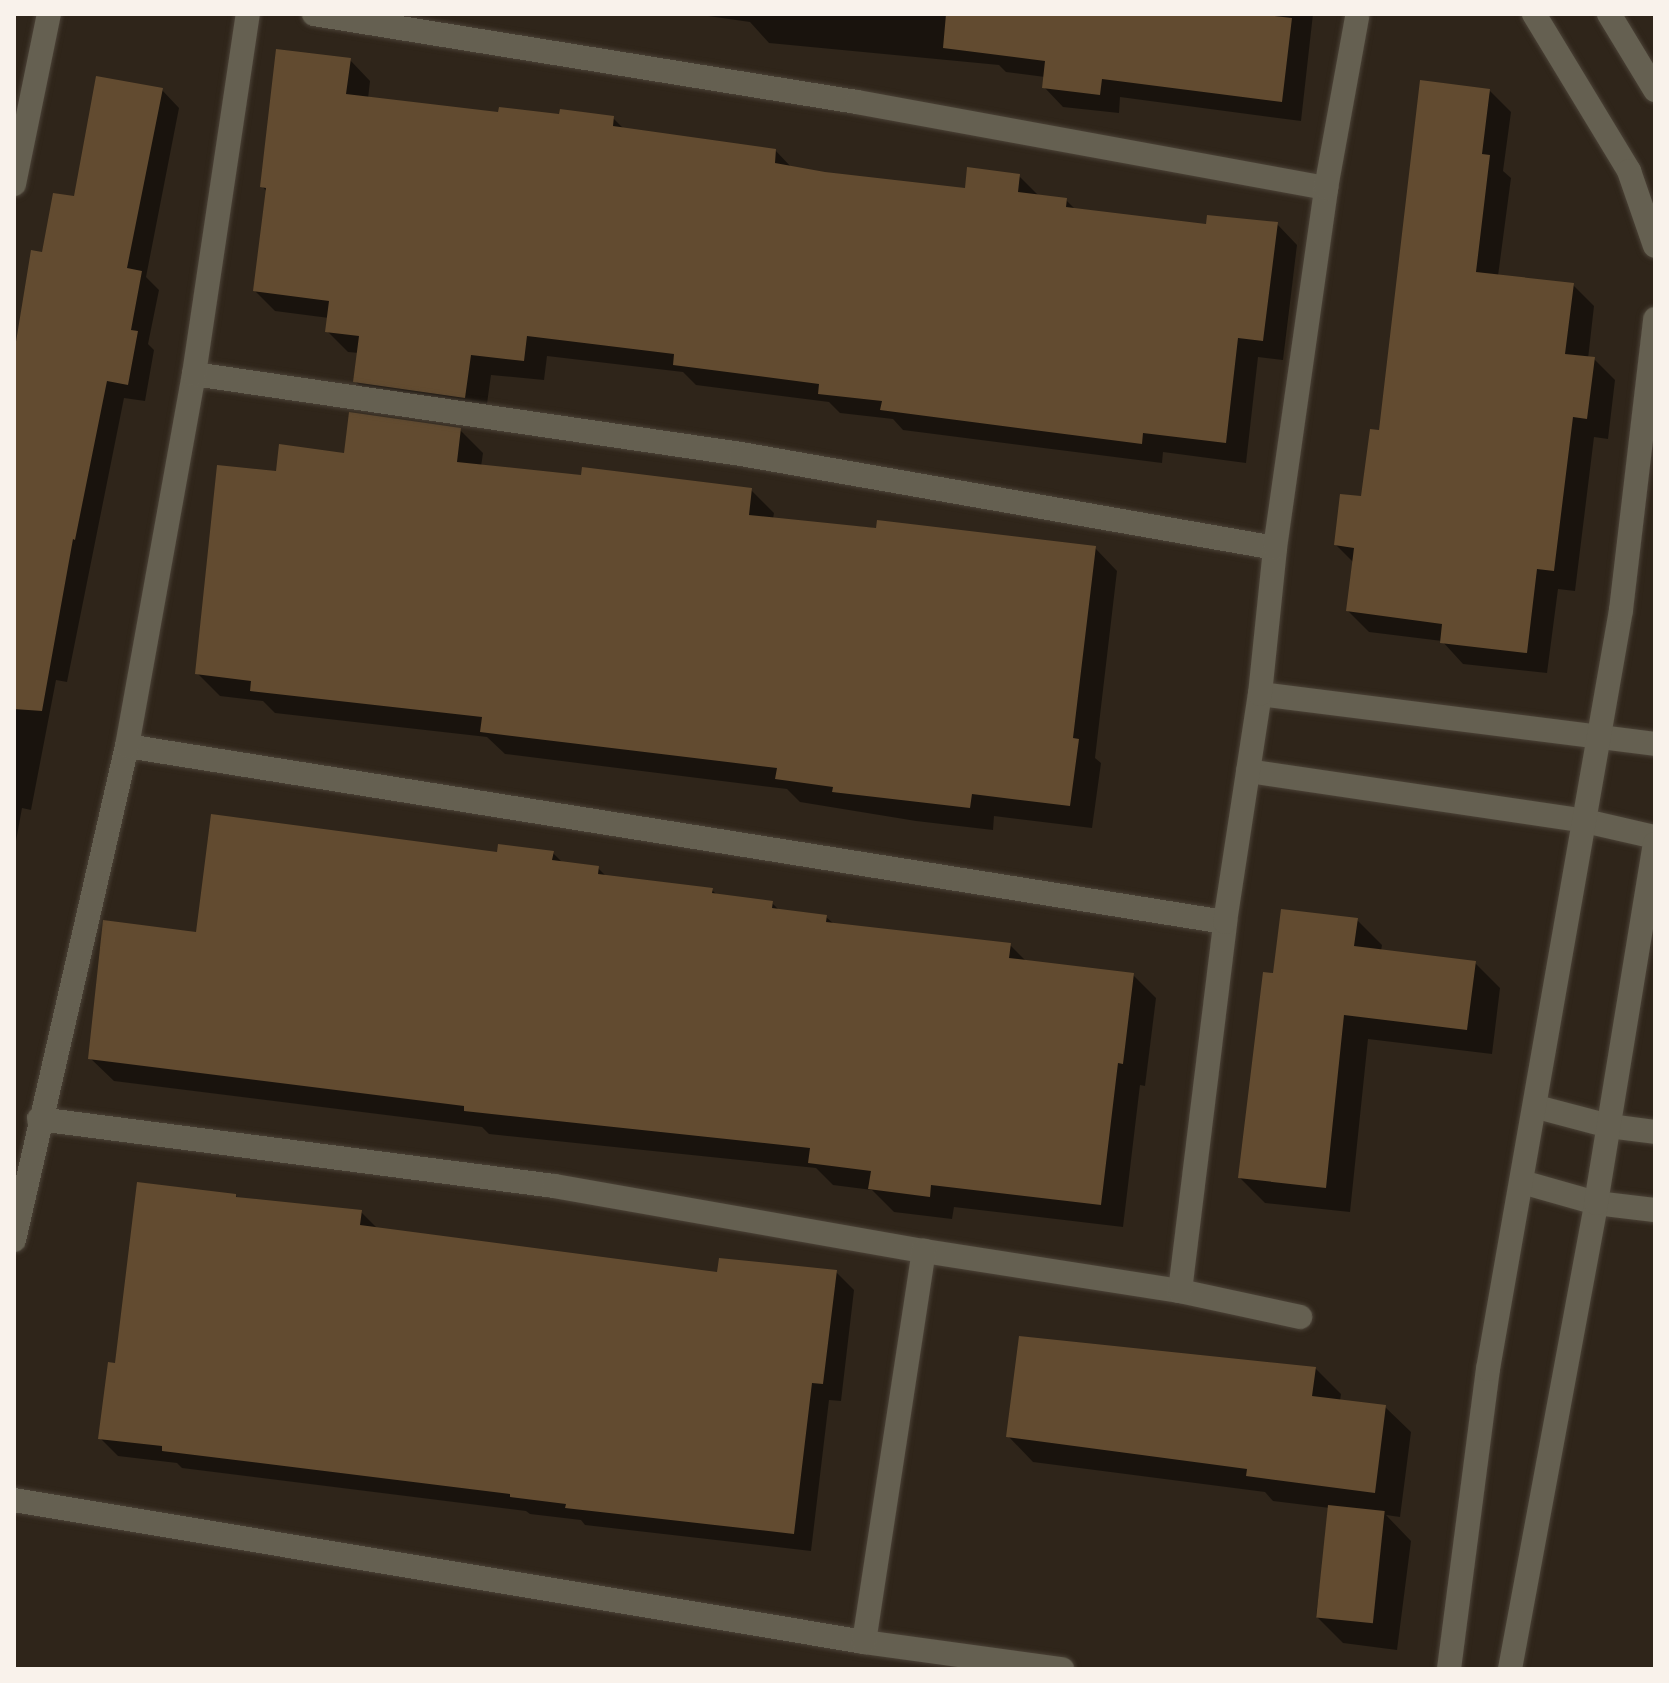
<!DOCTYPE html>
<html>
<head>
<meta charset="utf-8">
<style>
  body { margin:0 }
  #map { position:relative; width:1669px; height:1683px; overflow:hidden; background:#2f251a; font-family:"Asap Condensed",sans-serif }
  div>[style] { position:absolute }
  .shadow>* { inset:0; background:#0007 }
  .building>* { inset:0; background:#624b30; transform-origin:0 0 }
  .roads { filter:drop-shadow(0 0 2px #4b4237) drop-shadow(0 0 2px #4b4237) }
  .minor>* { height:24px; margin:-12px; padding:0 12px; transform-origin:12px; border-radius:12px; background:#656051 }
  span { translate:-50% -50%; white-space:nowrap; text-align:center; line-height:1.15; -webkit-text-stroke:8px #251b10; paint-order:stroke }
  .frame { position:absolute; inset:0; border:16px solid #f9f2eb; pointer-events:none }
</style>
</head>
<body>
<div id="map">
  <div class="shadow">
    <div style="clip-path:polygon(694px 14px,1313px 14px,1301px 121px,1120px 97px,1119px 113px,1063px 107px,1044px 87px,1045px 77px,1006px 72px,999px 65px,769px 43px,750px 22px)"></div>
    <div style="clip-path:polygon(350px 60px,370px 81px,368px 99px,500px 114px,613px 118px,625px 130px,775px 150px,793px 169px,966px 190px,1019px 176px,1040px 197px,1066px 200px,1077px 211px,1208px 227px,1277px 224px,1297px 245px,1283px 360px,1258px 357px,1246px 463px,1163px 452px,1162px 463px,903px 430px,893px 419px,840px 413px,829px 402px,696px 385px,683px 372px,547px 356px,544px 380px,491px 375px,485px 418px,376px 402px,355px 381px,359px 353px,348px 352px,327px 331px,329px 318px,275px 311px,255px 291px,267px 192px,262px 186px)"></div>
    <div style="clip-path:polygon(162px 90px,179px 108px,146px 277px,159px 290px,148px 344px,154px 350px,145px 401px,124px 398px,67px 682px,56px 680px,31px 810px,22px 808px,14px 852px,14px 366px,44px 254px,75px 199px)"></div>
    <div style="clip-path:polygon(1490px 91px,1511px 112px,1503px 171px,1511px 178px,1498px 276px,1573px 285px,1594px 306px,1588px 359px,1594px 359px,1615px 380px,1608px 439px,1594px 437px,1575px 591px,1558px 589px,1547px 673px,1463px 664px,1442px 641px,1369px 632px,1348px 611px,1354px 563px,1336px 545px,1363px 498px,1380px 432px)"></div>
    <div style="clip-path:polygon(460px 430px,483px 453px,481px 467px,751px 490px,774px 513px,773px 519px,1095px 548px,1117px 571px,1095px 758px,1101px 763px,1092px 828px,994px 816px,993px 830px,916px 821px,800px 802px,787px 789px,505px 754px,487px 737px,275px 713px,263px 701px,220px 696px,197px 673px,278px 474px)"></div>
    <div style="clip-path:polygon(553px 853px,564px 864px,598px 868px,607px 877px,712px 890px,718px 896px,772px 903px,780px 911px,826px 917px,834px 924px,1010px 945px,1027px 962px,1133px 975px,1156px 998px,1145px 1086px,1140px 1085px,1123px 1227px,954px 1207px,952px 1219px,894px 1212px,872px 1190px,833px 1185px,816px 1168px,489px 1134px,482px 1127px,114px 1081px,90px 1058px,197px 934px,498px 854px)"></div>
    <div style="clip-path:polygon(1357px 920px,1382px 945px,1381px 951px,1475px 963px,1500px 988px,1492px 1054px,1368px 1039px,1350px 1212px,1265px 1203px,1240px 1178px,1275px 975px)"></div>
    <div style="clip-path:polygon(236px 1196px,240px 1200px,361px 1212px,378px 1229px,719px 1274px,836px 1272px,854px 1290px,841px 1401px,829px 1400px,811px 1551px,585px 1525px,581px 1520px,530px 1514px,526px 1511px,182px 1468px,177px 1463px,118px 1456px,100px 1438px,117px 1365px)"></div>
    <div style="clip-path:polygon(1315px 1368px,1341px 1394px,1340px 1401px,1385px 1407px,1411px 1432px,1400px 1517px,1386px 1515px,1411px 1541px,1397px 1650px,1343px 1643px,1316px 1616px,1330px 1508px,1273px 1501px,1265px 1492px,1033px 1462px,1008px 1436px)"></div>
  </div>
  <div class="building">
    <div style="clip-path:polygon(946px 14px,1256px 14px,1292px 18px,1282px 102px,1102px 79px,1100px 95px,1042px 88px,1045px 61px,943px 48px)"></div>
    <div style="clip-path:polygon(276px 49px,351px 58px,346px 94px,498px 112px,499px 107px,559px 114px,560px 109px,614px 116px,613px 126px,776px 149px,775px 163px,825px 172px,965px 188px,967px 167px,1020px 174px,1018px 192px,1067px 198px,1066px 207px,1206px 224px,1207px 215px,1278px 222px,1263px 341px,1238px 338px,1226px 443px,1143px 433px,1142px 444px,880px 410px,882px 401px,818px 394px,819px 384px,673px 365px,674px 354px,527px 336px,524px 361px,471px 355px,465px 398px,353px 382px,359px 336px,325px 332px,329px 301px,253px 291px,266px 188px,260px 187px)"></div>
    <div style="clip-path:polygon(96px 76px,163px 88px,127px 268px,142px 271px,131px 330px,138px 331px,128px 385px,107px 381px,75px 540px,73px 539px,42px 711px,14px 709px,14px 354px,31px 250px,42px 252px,53px 193px,74px 196px)"></div>
    <div style="clip-path:polygon(1420px 80px,1490px 89px,1482px 154px,1490px 155px,1476px 272px,1574px 283px,1565px 354px,1595px 357px,1587px 419px,1573px 417px,1554px 571px,1537px 569px,1527px 653px,1440px 643px,1442px 624px,1346px 611px,1354px 548px,1334px 545px,1340px 494px,1361px 496px,1370px 429px,1379px 430px)"></div>
    <div style="clip-path:polygon(349px 412px,461px 428px,457px 462px,581px 475px,582px 467px,752px 488px,749px 515px,876px 528px,877px 520px,1096px 546px,1073px 738px,1079px 739px,1070px 806px,972px 794px,970px 808px,832px 792px,833px 787px,775px 779px,777px 768px,480px 732px,482px 717px,250px 691px,251px 681px,195px 674px,217px 465px,276px 471px,279px 444px,344px 453px)"></div>
    <div style="clip-path:polygon(211px 814px,497px 852px,498px 844px,554px 851px,552px 860px,599px 866px,598px 874px,713px 888px,712px 893px,773px 901px,772px 908px,827px 915px,826px 922px,1011px 943px,1009px 958px,1134px 973px,1123px 1064px,1118px 1063px,1101px 1205px,931px 1185px,930px 1197px,868px 1189px,871px 1171px,808px 1163px,810px 1148px,464px 1111px,464px 1106px,88px 1059px,103px 920px,196px 932px)"></div>
    <div style="clip-path:polygon(1281px 909px,1358px 918px,1354px 946px,1476px 961px,1467px 1030px,1344px 1015px,1326px 1188px,1238px 1178px,1263px 972px,1273px 973px)"></div>
    <div style="clip-path:polygon(137px 1182px,236px 1194px,236px 1197px,362px 1210px,360px 1225px,717px 1272px,719px 1258px,837px 1270px,823px 1384px,812px 1383px,794px 1534px,565px 1508px,566px 1504px,510px 1497px,510px 1494px,162px 1451px,162px 1446px,98px 1439px,108px 1362px,115px 1363px)"></div>
    <div style="clip-path:polygon(1019px 1336px,1316px 1367px,1312px 1396px,1386px 1405px,1375px 1493px,1246px 1476px,1247px 1469px,1006px 1437px)"></div>
    <div style="left:1328px;top:1505px;width:57px;height:113px;rotate:6deg"></div>
  </div>
  <div class="roads">
    <div class="minor">
      <div style="left:314px;top:14px;width:550px;rotate:9.21deg"></div>
      <div style="left:857px;top:102px;width:477px;rotate:10.4deg"></div>
      <div style="left:1534px;top:14px;width:184px;rotate:58.8deg"></div>
      <div style="left:1629px;top:171px;width:79px;rotate:70.9deg"></div>
      <div style="left:1609px;top:14px;width:89px;rotate:58.8deg"></div>
      <div style="left:14px;top:184px;width:174px;rotate:-78.4deg"></div>
      <div style="left:194px;top:374px;width:553px;rotate:8.32deg"></div>
      <div style="left:741px;top:454px;width:542px;rotate:9.98deg"></div>
      <div style="left:1260px;top:694px;width:398px;rotate:7.2deg"></div>
      <div style="left:127px;top:746px;width:1112px;rotate:9.11deg"></div>
      <div style="left:1248px;top:771px;width:341px;rotate:8.4deg"></div>
      <div style="left:1585px;top:821px;width:72px;rotate:12.9deg"></div>
      <div style="left:1537px;top:1107px;width:74px;rotate:14.8deg"></div>
      <div style="left:1609px;top:1126px;width:46px;rotate:7.4deg"></div>
      <div style="left:39px;top:1119px;width:519px;rotate:7.41deg"></div>
      <div style="left:554px;top:1186px;width:376px;rotate:10deg"></div>
      <div style="left:924px;top:1251px;width:259px;rotate:8.9deg"></div>
      <div style="left:1180px;top:1291px;width:123px;rotate:12.2deg"></div>
      <div style="left:1522px;top:1182px;width:77px;rotate:15.8deg"></div>
      <div style="left:1596px;top:1203px;width:59px;rotate:6.8deg"></div>
      <div style="left:14px;top:1240px;width:507px;rotate:-77.12deg"></div>
      <div style="left:127px;top:746px;width:378px;rotate:-79.8deg"></div>
      <div style="left:194px;top:374px;width:364px;rotate:-81.5deg"></div>
      <div style="left:1180px;top:1291px;width:372px;rotate:-83deg"></div>
      <div style="left:1225px;top:922px;width:231px;rotate:-81.3deg"></div>
      <div style="left:1260px;top:694px;width:147px;rotate:-84.1deg"></div>
      <div style="left:1275px;top:548px;width:364px;rotate:-81.9deg"></div>
      <div style="left:1326px;top:188px;width:174px;rotate:-79.7deg"></div>
      <div style="left:14px;top:1500px;width:862px;rotate:9.48deg"></div>
      <div style="left:864px;top:1642px;width:200px;rotate:7.8deg"></div>
      <div style="left:864px;top:1642px;width:396px;rotate:-81.3deg"></div>
      <div style="left:1449px;top:1669px;width:303px;rotate:-82.6deg"></div>
      <div style="left:1488px;top:1369px;width:771px;rotate:-80.06deg"></div>
      <div style="left:1621px;top:610px;width:293px;rotate:-83.3deg"></div>
      <div style="left:1510px;top:1669px;width:474px;rotate:-79.5deg"></div>
      <div style="left:1596px;top:1203px;width:364px;rotate:-80.7deg"></div>
    </div>
  </div>
  <div class="frame"></div>
</div>
</body>
</html>
